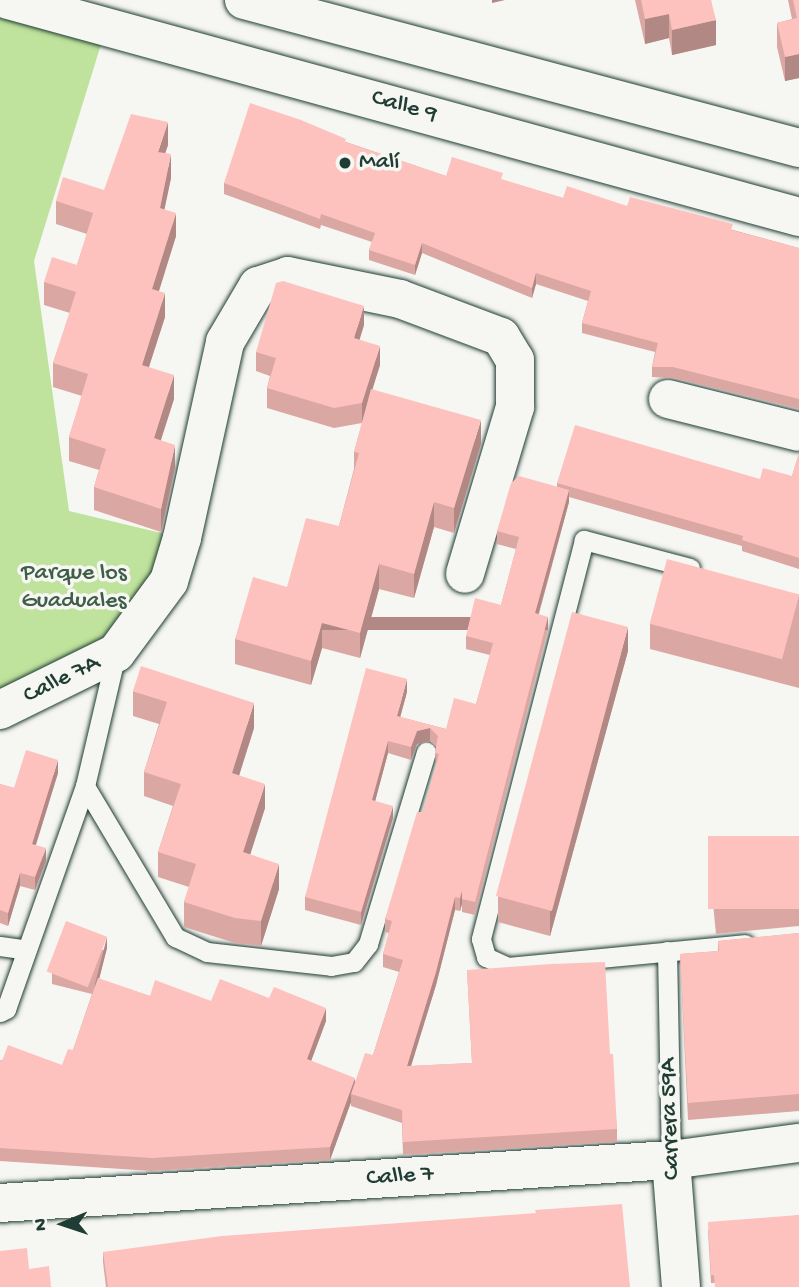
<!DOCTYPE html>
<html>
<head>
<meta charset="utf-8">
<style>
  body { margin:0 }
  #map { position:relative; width:799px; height:1287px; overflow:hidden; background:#f6f6f2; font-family:"Gochi Hand",sans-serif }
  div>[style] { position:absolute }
  .green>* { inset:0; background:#bfe29c }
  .roads { filter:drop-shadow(0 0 2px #1f3d34) drop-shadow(0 0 2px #1f3d34) }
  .service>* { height:19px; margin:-9.5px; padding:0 9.5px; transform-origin:9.5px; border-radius:9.5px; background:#f6f6f2 }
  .minor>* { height:38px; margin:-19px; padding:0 19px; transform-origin:19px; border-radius:19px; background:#f6f6f2 }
  .secondary>* { height:38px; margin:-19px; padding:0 19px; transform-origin:19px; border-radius:19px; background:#f6f6f2 }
  .wall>* { inset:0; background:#daa7a3 }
  .shaded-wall>* { inset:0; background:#b28885; transform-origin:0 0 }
  .building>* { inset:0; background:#fec2be; transform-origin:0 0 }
  .dots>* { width:19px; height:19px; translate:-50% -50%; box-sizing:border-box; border:4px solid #f6f6f2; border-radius:50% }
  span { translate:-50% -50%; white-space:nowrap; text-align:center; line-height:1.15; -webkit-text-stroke:7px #f6f6f2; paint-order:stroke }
  .street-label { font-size:24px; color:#1f3d34 }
  .poi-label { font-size:24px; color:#1f3d34 }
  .left { translate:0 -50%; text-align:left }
  .park-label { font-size:24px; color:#3f5e49 }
  .north { position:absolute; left:28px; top:1189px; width:70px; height:70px; -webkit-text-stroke:5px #f6f6f2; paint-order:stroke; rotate:268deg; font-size:19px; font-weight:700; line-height:28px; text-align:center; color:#1f3d34 }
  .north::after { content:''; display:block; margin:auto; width:24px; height:32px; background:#1f3d34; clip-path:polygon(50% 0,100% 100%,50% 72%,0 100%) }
</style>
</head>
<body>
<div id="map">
  <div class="green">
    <div style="clip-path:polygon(0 0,107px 25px,34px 261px,69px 511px,182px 538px,116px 653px,0 710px)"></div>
  </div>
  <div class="roads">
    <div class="service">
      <div style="left:690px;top:568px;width:110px;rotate:-165.2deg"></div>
      <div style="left:584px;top:540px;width:412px;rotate:104.5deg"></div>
      <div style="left:481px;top:939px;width:19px;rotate:74deg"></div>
      <div style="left:486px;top:957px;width:23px;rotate:25deg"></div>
      <div style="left:507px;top:967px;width:239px;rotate:-5.5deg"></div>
      <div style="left:85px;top:786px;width:176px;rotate:59.2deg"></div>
      <div style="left:175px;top:937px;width:35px;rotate:25deg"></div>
      <div style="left:207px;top:952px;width:125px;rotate:6.4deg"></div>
      <div style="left:331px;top:966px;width:23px;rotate:-10deg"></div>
      <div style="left:354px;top:962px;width:23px;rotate:-52deg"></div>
      <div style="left:368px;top:944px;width:201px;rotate:-73.2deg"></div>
      <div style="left:0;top:946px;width:27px;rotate:8deg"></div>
      <div style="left:667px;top:951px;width:209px;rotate:88.9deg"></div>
      <div style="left:0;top:1012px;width:7px;rotate:-27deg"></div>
      <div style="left:6px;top:1009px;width:237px;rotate:-70.5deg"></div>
      <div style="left:85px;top:786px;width:136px;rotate:-76.8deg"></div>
    </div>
    <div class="minor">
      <div style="left:668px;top:399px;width:135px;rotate:14.1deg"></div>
      <div style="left:0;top:710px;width:129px;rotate:-26.2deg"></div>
      <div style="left:116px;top:653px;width:89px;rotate:-53.6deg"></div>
      <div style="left:169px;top:581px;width:45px;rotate:-73.2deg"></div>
      <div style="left:182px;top:538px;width:201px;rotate:-77.6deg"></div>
      <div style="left:225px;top:342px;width:65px;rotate:-59.5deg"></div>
      <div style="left:258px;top:286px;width:32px;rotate:-18deg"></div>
      <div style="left:288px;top:276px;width:114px;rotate:11.6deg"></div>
      <div style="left:400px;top:299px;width:108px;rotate:20.6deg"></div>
      <div style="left:501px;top:337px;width:27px;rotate:59deg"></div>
      <div style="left:515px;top:360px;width:47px;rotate:90deg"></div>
      <div style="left:515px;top:407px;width:174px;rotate:106.7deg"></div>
      <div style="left:671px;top:1160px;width:127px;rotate:85.5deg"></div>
      <div style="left:0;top:1203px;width:672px;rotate:-3.67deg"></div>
      <div style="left:671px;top:1160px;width:129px;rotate:-7.6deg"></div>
    </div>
    <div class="secondary">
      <div style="left:8px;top:0;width:820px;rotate:15.34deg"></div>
      <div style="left:244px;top:0;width:574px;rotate:14.93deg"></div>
    </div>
  </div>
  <div class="wall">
    <div style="clip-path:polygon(635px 0,711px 0,716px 45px,672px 55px,669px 38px,645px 44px)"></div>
    <div style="clip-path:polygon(788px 0,799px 0,799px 78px,785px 81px,777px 47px,777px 23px,792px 19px)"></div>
    <div style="clip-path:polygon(346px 142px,446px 176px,503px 180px,563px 198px,627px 206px,733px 230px,799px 248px,799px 409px,673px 378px,652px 377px,652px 367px,655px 352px,582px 333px,582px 323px,588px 301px,536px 284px,532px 298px,422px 253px,415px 275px,369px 260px,369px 250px,372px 242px,321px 225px,320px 229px,224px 194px,224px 183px)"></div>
    <div style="clip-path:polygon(168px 145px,165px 153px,171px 178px,164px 209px,176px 236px,159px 291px,165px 317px,149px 367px,174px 399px,161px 440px,175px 468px,161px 532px,94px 510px,94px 487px,99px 470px,69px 461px,69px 437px,82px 396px,53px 387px,53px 363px,70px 313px,44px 305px,44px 282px,77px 265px,87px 234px,56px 224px,56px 201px,104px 190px)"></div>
    <div style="clip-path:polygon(364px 325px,359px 340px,380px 365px,372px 389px,481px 444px,454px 533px,434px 527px,414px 598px,379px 589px,360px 658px,322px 648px,311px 685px,235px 664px,235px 639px,287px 587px,339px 526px,354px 469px,354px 452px,362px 423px,334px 428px,267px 408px,267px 388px,270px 376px,256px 371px,256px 352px)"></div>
    <div style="clip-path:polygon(799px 453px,799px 569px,742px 551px,742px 546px,569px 497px,569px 502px,539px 614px,548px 630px,475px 915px,462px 912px,462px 904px,460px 911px,455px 910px,436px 985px,411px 1066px,472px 1063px,467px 970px,610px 1054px,617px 1129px,617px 1142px,403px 1155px,402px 1123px,351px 1106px,351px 1102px,330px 1160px,152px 1171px,0 1161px,0 1060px,62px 1065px,73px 1050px,92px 994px,52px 984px,52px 973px,107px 948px,99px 979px,150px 996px,211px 1001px,326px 1021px,311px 1061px,355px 1082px,373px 1055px,399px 972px,383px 967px,383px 954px,389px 933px,385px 932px,385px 919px,423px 812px,436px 766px,435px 753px,436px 747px,430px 741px,417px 744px,411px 760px,388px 753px,375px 801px,393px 818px,361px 925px,305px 910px,305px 897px,407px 692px,400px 717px,446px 729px,476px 704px,490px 655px,466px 649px,466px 636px,501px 605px,516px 549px,497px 544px,497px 531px,557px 487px,557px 483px,760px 479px,792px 476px)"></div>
    <div style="clip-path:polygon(799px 594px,799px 688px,650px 649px,650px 624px)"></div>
    <div style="clip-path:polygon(628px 651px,550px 936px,498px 922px,498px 897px)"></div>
    <div style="clip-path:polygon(133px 691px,254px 728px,239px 775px,265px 808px,250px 855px,279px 889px,261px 946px,235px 943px,184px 927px,184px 902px,189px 887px,158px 877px,158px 852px,173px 806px,144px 796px,144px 772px,159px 724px,133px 716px)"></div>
    <div style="clip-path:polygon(58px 773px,36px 845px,46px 861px,35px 890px,20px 886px,8px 926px,0 923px,0 784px,14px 788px)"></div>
    <div style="clip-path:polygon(799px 836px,799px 926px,716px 934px,709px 863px,709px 846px)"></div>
    <div style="clip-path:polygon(799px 933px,799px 1111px,688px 1120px,680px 954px,718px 951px,718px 941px)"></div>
    <div style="clip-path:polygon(799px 1215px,714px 1283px,711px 1283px,708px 1230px)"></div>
    <div style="clip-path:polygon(103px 1252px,630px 1287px,106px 1287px,103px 1262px)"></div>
  </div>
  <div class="shaded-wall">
    <div style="clip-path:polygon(492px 0,505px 0,492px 3px)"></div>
    <div style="clip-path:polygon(669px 14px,669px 38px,645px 44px,645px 19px)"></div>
    <div style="clip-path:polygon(716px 20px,716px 45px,672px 55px,672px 30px)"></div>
    <div style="clip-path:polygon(799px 54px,799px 78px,785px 81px,785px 57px)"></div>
    <div style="clip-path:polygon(168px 122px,168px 145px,158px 175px,158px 152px)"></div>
    <div style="clip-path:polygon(171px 154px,171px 178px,160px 231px,160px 208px)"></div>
    <div style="clip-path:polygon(176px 213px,176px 236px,152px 313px,152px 289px)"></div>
    <div style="clip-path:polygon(422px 243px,422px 253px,415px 275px,415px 265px)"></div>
    <div style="clip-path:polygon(536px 273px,536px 284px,532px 298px,532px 288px)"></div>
    <div style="clip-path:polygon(165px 293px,165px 317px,142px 388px,142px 365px)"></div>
    <div style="clip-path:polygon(364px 306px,364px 325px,354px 358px,354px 338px)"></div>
    <div style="clip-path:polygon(380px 346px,380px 365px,362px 423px,362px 403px)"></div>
    <div style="clip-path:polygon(174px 375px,174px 399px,154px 461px,154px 438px)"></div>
    <div style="clip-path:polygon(481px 420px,481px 444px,454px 533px,454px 508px)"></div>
    <div style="clip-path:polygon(175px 445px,175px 468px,161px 532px,161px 509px)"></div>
    <div style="clip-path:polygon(569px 490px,569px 502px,535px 626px,535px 613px)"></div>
    <div style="clip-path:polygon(434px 502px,434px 527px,414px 598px,414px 574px)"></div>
    <div style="clip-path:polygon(379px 564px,379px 589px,360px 658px,360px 633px)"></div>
    <div style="left:548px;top:617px;width:13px;height:294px;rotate:90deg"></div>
    <div style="clip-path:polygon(322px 623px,322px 648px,311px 685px,311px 661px)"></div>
    <div style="clip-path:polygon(628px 627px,628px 651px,550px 936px,550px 912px)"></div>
    <div style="clip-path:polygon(407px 679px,407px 692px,397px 729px,397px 716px)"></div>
    <div style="clip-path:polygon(254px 703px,254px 728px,232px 798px,232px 773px)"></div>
    <div style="clip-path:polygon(430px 728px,430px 741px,417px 744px,411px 760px,411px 747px,417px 731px)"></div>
    <div style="clip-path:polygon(388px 741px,388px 753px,372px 813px,372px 800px)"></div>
    <div style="clip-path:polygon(58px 760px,58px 773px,32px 857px,32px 844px)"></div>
    <div style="clip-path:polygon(265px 784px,265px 808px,243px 877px,243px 852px)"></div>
    <div style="clip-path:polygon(393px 806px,393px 818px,361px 925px,361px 912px)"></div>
    <div style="clip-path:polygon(46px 848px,46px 861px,35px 890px,35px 877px)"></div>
    <div style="clip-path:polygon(279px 864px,279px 889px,261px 946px,261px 921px)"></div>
    <div style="clip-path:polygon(20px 873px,20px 886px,8px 926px,8px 913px)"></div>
    <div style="clip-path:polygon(462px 891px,462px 904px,460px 911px,460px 898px)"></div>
    <div style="clip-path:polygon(455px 897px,455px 910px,436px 985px,407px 1079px,407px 1066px)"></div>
    <div style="clip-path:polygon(107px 937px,107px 948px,95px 995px,95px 984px)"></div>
    <div style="clip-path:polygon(326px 1008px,326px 1021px,307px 1072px,307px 1059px)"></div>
    <div style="clip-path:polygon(355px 1078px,355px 1091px,351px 1094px,351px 1102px,330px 1160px,330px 1147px)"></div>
  </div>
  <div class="building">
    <div style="clip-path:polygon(641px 0,711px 0,716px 20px,672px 30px,669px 14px,645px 19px)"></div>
    <div style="clip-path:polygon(793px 0,799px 0,799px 54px,785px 57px,777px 23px,797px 18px)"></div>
    <div style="clip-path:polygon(250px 103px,301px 120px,346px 139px,345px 142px,446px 176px,452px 157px,503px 173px,501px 179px,563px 198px,567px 186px,627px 206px,630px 197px,733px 224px,731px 230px,799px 248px,799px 399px,673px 367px,652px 367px,658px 343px,582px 323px,591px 291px,536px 273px,532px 288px,422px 243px,415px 265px,369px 250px,375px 233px,321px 214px,320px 219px,224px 183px)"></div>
    <div style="clip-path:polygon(131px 114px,168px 122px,158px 152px,171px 154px,160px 208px,176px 213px,152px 289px,165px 293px,142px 365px,174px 375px,154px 438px,175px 445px,161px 509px,94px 487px,106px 449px,69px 437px,88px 374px,53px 363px,76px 292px,44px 282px,52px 257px,77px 265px,93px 213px,56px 201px,63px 177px,104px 190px)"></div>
    <div style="clip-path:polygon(283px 281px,364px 306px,354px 338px,380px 346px,362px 403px,334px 408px,267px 388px,276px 358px,256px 352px,276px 283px)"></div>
    <div style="clip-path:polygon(371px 389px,481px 420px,454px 508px,434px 502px,414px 574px,379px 564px,360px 633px,322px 623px,311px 661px,235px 639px,253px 577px,287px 587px,306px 518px,339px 526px,359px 453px,354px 452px)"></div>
    <div style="clip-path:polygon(575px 425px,760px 479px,763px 468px,792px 476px,799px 453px,799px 558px,742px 540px,743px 536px,557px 483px)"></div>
    <div style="clip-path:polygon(519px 476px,569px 490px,535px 613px,548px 617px,475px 902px,462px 899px,462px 891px,460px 898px,455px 897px,436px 972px,407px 1066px,472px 1063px,467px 970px,551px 964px,605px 962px,610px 1054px,613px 1054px,617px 1129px,403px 1142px,402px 1110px,351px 1094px,365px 1053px,373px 1055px,403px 960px,383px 954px,392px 921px,385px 919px,417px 812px,423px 812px,439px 754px,435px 753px,438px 736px,430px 728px,417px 731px,411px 747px,388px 741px,372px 800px,393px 806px,361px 912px,305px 897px,366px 668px,407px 679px,397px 716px,446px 729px,454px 698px,476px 704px,493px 643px,466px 636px,475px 598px,501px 605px,519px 537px,497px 531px,511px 483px)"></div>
    <div style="left:667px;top:559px;width:137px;height:67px;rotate:15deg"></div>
    <div style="left:572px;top:612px;width:58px;height:294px;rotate:15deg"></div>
    <div style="clip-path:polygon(141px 666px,254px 703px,232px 773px,265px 784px,243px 852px,279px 864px,261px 921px,235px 918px,184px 902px,196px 864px,158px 852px,181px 784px,144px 772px,167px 702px,133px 691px)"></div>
    <div style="clip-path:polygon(26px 750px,58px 760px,32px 844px,46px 848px,35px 877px,20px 873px,8px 913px,0 910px,0 784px,14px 788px)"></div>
    <div style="left:799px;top:836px;width:73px;height:91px;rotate:90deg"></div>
    <div style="left:66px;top:921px;width:44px;height:54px;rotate:21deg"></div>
    <div style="clip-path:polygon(799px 933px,799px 1094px,688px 1103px,680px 954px,719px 951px,718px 941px)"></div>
    <div style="clip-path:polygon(98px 978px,150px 996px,155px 980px,211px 1001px,220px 979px,269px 998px,274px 987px,326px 1008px,307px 1059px,355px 1078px,330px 1147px,152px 1158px,0 1148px,0 1060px,2px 1061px,8px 1045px,62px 1065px,68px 1049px,73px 1050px)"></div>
    <div style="clip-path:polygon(622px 1204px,630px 1287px,108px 1287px,103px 1252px,222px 1236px,536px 1213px,535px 1210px)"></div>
    <div style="clip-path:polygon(799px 1215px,799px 1287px,715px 1287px,714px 1275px,711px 1275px,708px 1222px)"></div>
    <div style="clip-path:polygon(27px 1248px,29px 1269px,49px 1266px,51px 1287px,0 1287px,0 1251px)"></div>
  </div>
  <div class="dots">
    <div style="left:345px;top:163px;background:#1f3d34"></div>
  </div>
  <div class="street-label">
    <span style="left:404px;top:107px;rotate:16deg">Calle 9</span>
    <span style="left:62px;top:680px;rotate:-26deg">Calle 7A</span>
    <span style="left:671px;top:1119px;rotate:-92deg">Carrera 59A</span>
    <span style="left:400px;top:1177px;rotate:-4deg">Calle 7</span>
  </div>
  <div class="poi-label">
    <span class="left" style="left:359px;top:163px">Malí</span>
  </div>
  <div class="park-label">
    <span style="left:74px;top:588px">Parque los<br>Guaduales</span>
  </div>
  <div class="north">N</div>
</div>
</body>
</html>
